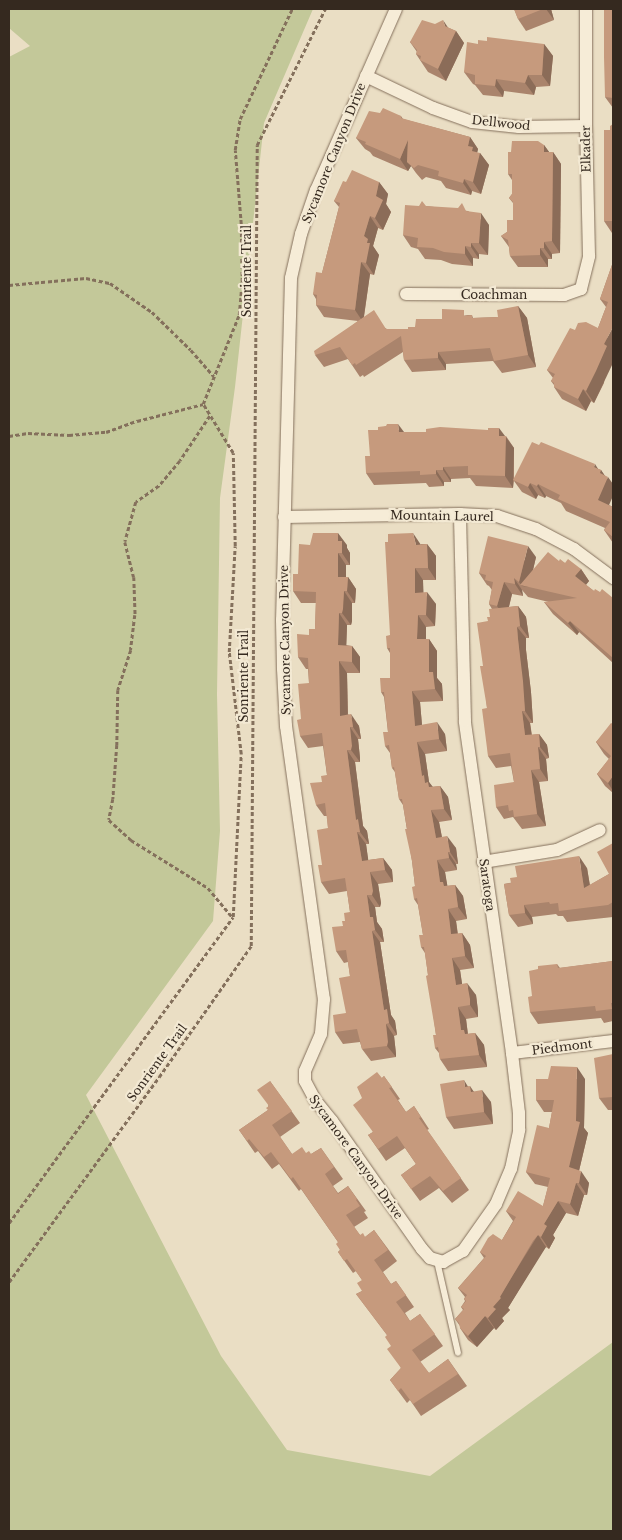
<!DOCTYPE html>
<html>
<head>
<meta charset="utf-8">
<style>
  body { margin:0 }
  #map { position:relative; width:622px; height:1540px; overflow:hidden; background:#eadec4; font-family:"Libre Baskerville",serif }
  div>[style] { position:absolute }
  .green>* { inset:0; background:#c3c899 }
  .path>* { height:2.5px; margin-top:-1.25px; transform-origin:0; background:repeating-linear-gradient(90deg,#84705c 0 4px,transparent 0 6.5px) }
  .roads { filter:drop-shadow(0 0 1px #84705c) drop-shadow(0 0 1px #84705c) }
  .service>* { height:6px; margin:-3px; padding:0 3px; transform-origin:3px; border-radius:3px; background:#f6ecd7 }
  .minor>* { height:12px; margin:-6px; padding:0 6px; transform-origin:6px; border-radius:6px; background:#f6ecd7 }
  .wall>* { inset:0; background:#aa846c }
  .shaded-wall>* { inset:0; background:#8b6c58 }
  .building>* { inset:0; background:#c69a7d }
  span { translate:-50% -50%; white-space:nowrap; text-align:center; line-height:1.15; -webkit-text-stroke:4.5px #f3e9d3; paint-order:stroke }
  .street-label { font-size:12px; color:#35291f }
  .frame { position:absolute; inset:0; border:10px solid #35291f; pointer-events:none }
</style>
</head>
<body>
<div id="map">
  <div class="green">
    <div style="clip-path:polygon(9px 9px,313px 9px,264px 123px,235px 387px,220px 498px,217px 694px,220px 831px,213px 921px,86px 1095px,221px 1356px,287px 1450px,430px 1476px,613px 1342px,613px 1531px,9px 1531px,9px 57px,30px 46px,9px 28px)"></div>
  </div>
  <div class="path">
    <div style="left:9px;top:285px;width:77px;rotate:-5.2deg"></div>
    <div style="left:86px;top:278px;width:25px;rotate:12deg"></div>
    <div style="left:110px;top:283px;width:51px;rotate:34.6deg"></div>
    <div style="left:152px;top:312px;width:54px;rotate:44.3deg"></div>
    <div style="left:191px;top:350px;width:35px;rotate:49deg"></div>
    <div style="left:210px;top:416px;width:54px;rotate:123.7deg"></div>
    <div style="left:180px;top:461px;width:33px;rotate:130deg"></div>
    <div style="left:159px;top:486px;width:28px;rotate:145deg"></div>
    <div style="left:136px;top:502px;width:41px;rotate:105.4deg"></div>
    <div style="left:125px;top:542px;width:36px;rotate:76deg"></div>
    <div style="left:134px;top:577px;width:38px;rotate:88deg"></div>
    <div style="left:135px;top:615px;width:35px;rotate:97deg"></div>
    <div style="left:131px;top:650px;width:42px;rotate:108deg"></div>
    <div style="left:118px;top:690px;width:55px;rotate:91deg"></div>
    <div style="left:117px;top:745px;width:54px;rotate:94.2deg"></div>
    <div style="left:113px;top:799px;width:21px;rotate:101deg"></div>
    <div style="left:109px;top:820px;width:30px;rotate:42deg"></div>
    <div style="left:131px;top:840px;width:91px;rotate:31.9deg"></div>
    <div style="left:208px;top:888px;width:38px;rotate:50deg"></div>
    <div style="left:9px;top:436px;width:19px;rotate:-9deg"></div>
    <div style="left:28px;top:433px;width:41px;rotate:2.8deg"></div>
    <div style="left:69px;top:435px;width:37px;rotate:-5deg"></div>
    <div style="left:106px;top:432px;width:33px;rotate:-20deg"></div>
    <div style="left:137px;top:421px;width:68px;rotate:-14.4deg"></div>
    <div style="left:203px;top:404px;width:96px;rotate:-68deg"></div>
    <div style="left:239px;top:315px;width:33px;rotate:-85deg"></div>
    <div style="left:242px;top:282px;width:58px;rotate:-91deg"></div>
    <div style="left:241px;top:224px;width:74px;rotate:-94.6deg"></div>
    <div style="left:235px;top:150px;width:31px;rotate:-81deg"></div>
    <div style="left:240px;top:119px;width:122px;rotate:-64.7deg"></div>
    <div style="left:9px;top:1223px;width:379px;rotate:-53.8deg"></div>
    <div style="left:233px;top:917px;width:163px;rotate:-87.2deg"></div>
    <div style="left:241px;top:754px;width:103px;rotate:-96.7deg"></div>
    <div style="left:229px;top:652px;width:106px;rotate:-86.8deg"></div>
    <div style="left:235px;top:546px;width:93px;rotate:-91.2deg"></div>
    <div style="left:233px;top:453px;width:57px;rotate:-121.5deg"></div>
    <div style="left:9px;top:1282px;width:254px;rotate:-53.8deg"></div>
    <div style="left:159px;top:1077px;width:160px;rotate:-54.9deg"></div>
    <div style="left:251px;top:946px;width:801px;rotate:-89.57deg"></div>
    <div style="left:257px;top:145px;width:152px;rotate:-63.4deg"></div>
  </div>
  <div class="roads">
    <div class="service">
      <div style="left:437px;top:1261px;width:94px;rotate:77.1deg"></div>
    </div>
    <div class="minor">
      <div style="left:396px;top:9px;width:198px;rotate:113.8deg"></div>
      <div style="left:316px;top:190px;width:46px;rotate:108.8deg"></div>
      <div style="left:301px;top:234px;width:45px;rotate:102.8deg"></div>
      <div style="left:291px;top:278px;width:342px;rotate:91.5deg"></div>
      <div style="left:282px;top:620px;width:49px;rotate:88.8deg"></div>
      <div style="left:283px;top:669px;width:57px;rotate:87deg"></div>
      <div style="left:286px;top:726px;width:276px;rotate:82.1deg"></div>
      <div style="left:324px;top:999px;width:35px;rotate:95deg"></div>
      <div style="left:321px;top:1034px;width:40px;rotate:113.4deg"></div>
      <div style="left:305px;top:1071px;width:10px;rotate:90deg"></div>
      <div style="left:305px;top:1081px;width:21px;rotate:62deg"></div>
      <div style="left:315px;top:1100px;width:27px;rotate:51deg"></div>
      <div style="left:332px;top:1121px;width:156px;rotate:54.9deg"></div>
      <div style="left:422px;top:1249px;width:12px;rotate:48deg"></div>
      <div style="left:430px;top:1258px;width:14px;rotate:17deg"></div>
      <div style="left:443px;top:1262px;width:23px;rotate:-29deg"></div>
      <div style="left:463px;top:1251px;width:57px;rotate:-54.9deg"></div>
      <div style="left:496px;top:1204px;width:38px;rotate:-67deg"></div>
      <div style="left:511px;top:1169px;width:40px;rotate:-78deg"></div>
      <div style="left:519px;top:1130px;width:17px;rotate:-90deg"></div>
      <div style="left:519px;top:1113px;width:60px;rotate:-96.7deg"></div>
      <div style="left:512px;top:1053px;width:335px;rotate:-98.1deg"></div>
      <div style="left:465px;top:721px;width:207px;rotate:-91.4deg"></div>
      <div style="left:366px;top:76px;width:74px;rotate:25.5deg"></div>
      <div style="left:433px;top:108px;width:41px;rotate:19.7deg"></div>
      <div style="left:472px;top:122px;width:47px;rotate:6.1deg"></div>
      <div style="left:519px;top:127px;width:67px;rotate:-0.9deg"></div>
      <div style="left:406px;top:294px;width:158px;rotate:0.4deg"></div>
      <div style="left:564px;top:295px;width:18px;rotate:-19deg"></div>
      <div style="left:581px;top:289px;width:34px;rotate:-76deg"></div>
      <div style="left:589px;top:256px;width:130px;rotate:-91.3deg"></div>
      <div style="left:586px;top:126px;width:117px;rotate:-90deg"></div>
      <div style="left:284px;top:517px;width:176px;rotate:-1deg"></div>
      <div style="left:460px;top:514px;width:37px;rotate:3deg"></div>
      <div style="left:497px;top:516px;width:41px;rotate:18.4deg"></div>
      <div style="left:536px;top:529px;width:43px;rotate:27.8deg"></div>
      <div style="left:574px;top:549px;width:49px;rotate:36.6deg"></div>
      <div style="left:483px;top:862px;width:75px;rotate:-9.2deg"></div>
      <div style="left:557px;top:850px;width:47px;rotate:-24.9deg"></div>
      <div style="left:512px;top:1053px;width:102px;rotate:-6.8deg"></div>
    </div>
  </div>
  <div class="wall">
    <div style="clip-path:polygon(514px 9px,551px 9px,554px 20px,526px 31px,518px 19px)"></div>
    <div style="clip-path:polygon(613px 9px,613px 232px,612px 233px,604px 221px,610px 130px,613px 124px,613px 108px,605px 97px)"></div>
    <div style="clip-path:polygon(435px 24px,449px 28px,456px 31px,464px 43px,446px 81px,428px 72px,416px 54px,417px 52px,410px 42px)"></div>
    <div style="clip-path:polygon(478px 44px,544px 44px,553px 56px,550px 86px,536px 87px,534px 95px,504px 91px,503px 97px,483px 95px,475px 85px,473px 84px,464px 72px)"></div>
    <div style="clip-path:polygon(380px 113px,401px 116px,403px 119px,470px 137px,478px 149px,477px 153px,480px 153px,489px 165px,481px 194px,472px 191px,471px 195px,446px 188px,441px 181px,426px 177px,422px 180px,416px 173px,411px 166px,408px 171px,373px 156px,370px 152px,365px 149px,356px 138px)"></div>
    <div style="clip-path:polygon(544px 145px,549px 152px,553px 152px,561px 164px,560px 253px,552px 254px,552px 259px,548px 259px,548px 267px,518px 267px,510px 256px,509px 247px,501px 236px,507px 232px,513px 220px,513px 203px,509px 198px,512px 194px,512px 180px,508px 174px,511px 152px)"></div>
    <div style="clip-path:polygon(346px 182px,379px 182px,388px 194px,386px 204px,391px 212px,383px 230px,378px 228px,373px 246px,379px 255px,374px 275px,370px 274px,364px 317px,387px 329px,408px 329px,442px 319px,468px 315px,472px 315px,473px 318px,498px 317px,518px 306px,527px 318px,536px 367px,502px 373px,493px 361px,446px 364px,446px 370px,412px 372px,404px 360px,403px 352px,364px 377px,363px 375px,360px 377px,348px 359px,324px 367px,315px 355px,358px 321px,324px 317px,316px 305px,316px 299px,313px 294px,322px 273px,339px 207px,334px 201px)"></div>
    <div style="clip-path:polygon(426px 206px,468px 211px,489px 225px,488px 255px,479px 254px,479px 259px,473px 258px,473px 266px,452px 264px,441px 260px,425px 259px,418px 249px,411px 247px,403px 235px)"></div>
    <div style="clip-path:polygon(613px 262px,604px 383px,594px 403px,591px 401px,586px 411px,562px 399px,554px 387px,554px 385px,551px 381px,553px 378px,547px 370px,575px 330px,598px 328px,606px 307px,600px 299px)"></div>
    <div style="clip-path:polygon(386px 426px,404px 432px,506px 436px,514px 448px,514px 480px,539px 445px,601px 470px,605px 476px,609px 505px,613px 507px,613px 543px,604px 530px,605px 528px,566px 511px,561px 503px,546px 496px,545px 498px,538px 495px,536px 499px,522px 492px,514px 481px,513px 488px,476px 486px,470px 478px,451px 479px,451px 482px,444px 482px,444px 486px,429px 487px,426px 483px,374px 485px,366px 473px,370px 456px,378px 430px)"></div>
    <div style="clip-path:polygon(421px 544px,427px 544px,436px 556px,436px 580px,423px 580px,423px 593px,436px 604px,435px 626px,426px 627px,426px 639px,429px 639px,437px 651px,437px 678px,442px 684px,443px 701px,420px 702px,422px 725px,445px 734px,447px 751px,425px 754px,429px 782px,432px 787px,440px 786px,448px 797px,452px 820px,439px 822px,442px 837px,456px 848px,458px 864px,456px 864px,457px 870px,445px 872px,447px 886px,455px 885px,463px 896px,467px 919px,456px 921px,458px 934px,462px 933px,470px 945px,474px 968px,460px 970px,462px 984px,476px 995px,478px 1011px,478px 1017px,466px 1019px,468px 1034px,475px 1033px,484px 1045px,487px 1067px,448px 1071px,440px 1059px,439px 1053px,435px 1048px,436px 1035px,428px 975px,425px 953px,421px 947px,423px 935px,418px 905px,414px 899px,415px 886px,412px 861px,403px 805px,399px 799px,395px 772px,392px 768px,390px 753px,385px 746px,388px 732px,384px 697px,381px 692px,390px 678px,390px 653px,387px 648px,390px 635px)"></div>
    <div style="clip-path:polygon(347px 545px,347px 548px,350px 553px,350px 565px,346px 565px,346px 577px,348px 577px,356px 589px,355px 603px,352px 603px,352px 621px,351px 625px,347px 625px,346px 645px,352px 646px,360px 657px,360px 673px,347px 673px,348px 714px,359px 726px,361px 739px,358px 739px,360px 758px,360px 762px,355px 762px,363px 826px,367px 831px,369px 844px,366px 844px,368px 860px,383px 858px,392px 870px,393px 882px,378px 884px,381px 903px,380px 907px,375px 907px,377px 922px,382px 929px,384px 942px,380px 942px,391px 1015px,395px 1021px,397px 1035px,394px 1036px,396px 1054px,396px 1057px,371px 1061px,362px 1049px,360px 1042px,343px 1044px,335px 1032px,346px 1013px,350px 976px,348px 962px,344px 963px,336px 951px,343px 926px,350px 912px,347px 891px,329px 894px,321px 882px,322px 865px,328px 828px,327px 816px,324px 816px,316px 805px,322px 782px,327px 775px,323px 746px,308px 748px,300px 736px,301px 719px,309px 683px,308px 669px,306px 669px,298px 657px,309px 635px,315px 629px,316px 603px,301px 603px,293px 591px,298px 574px)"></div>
    <div style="clip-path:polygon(536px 557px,533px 570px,559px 561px,565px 563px,581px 569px,589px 581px,586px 585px,594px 591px,613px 598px,613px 663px,579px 632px,577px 635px,553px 614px,544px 602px,549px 602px,528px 597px,522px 590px,523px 596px,512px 594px,509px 607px,518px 606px,526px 617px,529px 638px,526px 638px,526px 650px,531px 692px,533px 723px,530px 723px,532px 735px,539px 734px,547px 745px,549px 758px,546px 759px,548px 781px,539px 782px,546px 826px,522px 829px,513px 817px,504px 819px,496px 807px,514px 782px,511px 766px,496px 768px,488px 756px,487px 708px,483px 666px,488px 621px,490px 617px,492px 609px,489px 604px,492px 590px,489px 586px,487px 585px,479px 573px)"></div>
    <div style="clip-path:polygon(613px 724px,613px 793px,605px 786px,597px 774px,609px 759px,604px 754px,596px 742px)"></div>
    <div style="clip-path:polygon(613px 843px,613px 917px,567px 922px,563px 916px,558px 916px,556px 914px,532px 917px,533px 924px,518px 927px,509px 915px,504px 884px,587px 868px,590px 885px,609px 874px)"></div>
    <div style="clip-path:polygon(613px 961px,613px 1021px,604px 1023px,601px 1018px,538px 1024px,530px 1012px,532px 996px,557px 964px,560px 968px)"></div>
    <div style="clip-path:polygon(613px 1054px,613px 1110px,608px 1110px,599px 1098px)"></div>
    <div style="clip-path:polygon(384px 1076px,400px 1099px,398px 1100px,406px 1112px,414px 1106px,429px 1129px,427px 1130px,469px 1190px,452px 1203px,439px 1188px,420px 1201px,401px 1175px,416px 1164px,405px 1148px,386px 1161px,368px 1135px,373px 1132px,362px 1098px)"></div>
    <div style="clip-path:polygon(548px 1079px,585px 1079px,584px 1128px,588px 1133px,579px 1171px,589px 1183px,587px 1195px,584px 1195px,578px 1216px,566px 1213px,553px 1235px,555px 1238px,549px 1249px,546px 1247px,541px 1253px,508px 1308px,510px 1310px,502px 1318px,504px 1321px,496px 1330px,494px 1328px,477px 1347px,468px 1340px,460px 1328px,460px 1326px,455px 1319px,463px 1310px,461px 1307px,465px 1301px,464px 1299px,465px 1297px,458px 1288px,484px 1258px,480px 1252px,502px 1240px,513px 1221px,506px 1211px,543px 1206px,548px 1187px,535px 1184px,526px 1172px,549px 1128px,552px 1112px,544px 1112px,536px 1100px)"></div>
    <div style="clip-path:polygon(270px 1081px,300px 1123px,280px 1137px,292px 1154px,306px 1153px,311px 1154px,321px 1148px,343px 1179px,333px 1186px,338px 1193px,348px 1186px,366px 1211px,364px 1212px,368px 1218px,354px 1227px,360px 1235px,365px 1237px,374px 1230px,397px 1261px,383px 1272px,391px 1284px,396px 1281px,414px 1307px,405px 1313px,410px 1321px,420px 1314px,443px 1346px,420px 1362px,429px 1373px,448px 1359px,467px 1386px,421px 1416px,410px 1400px,407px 1403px,390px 1380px,401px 1368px,387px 1335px,356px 1294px,362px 1291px,362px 1280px,356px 1271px,353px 1273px,338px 1252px,340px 1250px,338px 1242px,301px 1189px,299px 1191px,279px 1164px,272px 1169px,258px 1151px,255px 1153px,239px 1130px,268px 1110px)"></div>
    <div style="clip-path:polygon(468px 1086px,473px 1091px,491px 1102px,493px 1124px,454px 1129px,446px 1117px)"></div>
  </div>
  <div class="shaded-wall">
    <div style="clip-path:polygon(546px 9px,551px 9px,554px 20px)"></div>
    <div style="clip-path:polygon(443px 20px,451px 32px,456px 31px,464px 43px,446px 81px,438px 69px,445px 26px)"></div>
    <div style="clip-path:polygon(544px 44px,553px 56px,550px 86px,542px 75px)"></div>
    <div style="clip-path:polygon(528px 75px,536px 87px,534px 95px,525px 83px)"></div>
    <div style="clip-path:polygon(496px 79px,504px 91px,503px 97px,495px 86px)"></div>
    <div style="clip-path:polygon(470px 137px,478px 149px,477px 153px,480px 153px,489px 165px,481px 194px,473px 182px,468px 146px)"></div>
    <div style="clip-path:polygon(408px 140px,407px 162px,411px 166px,408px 171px,400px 159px)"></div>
    <div style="clip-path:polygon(544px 145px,552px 156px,544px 152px)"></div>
    <div style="clip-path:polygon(553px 152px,561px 164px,560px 253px,552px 241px)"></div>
    <div style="clip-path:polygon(464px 179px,472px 191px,471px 195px,463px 183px)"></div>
    <div style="clip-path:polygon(379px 182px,388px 194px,386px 204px,391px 212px,383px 230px,375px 218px,376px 196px)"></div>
    <div style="clip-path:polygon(481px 213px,489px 225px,488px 255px,479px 243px)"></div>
    <div style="clip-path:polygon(370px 216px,378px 228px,373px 246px,379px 255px,374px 275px,366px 263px,367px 243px,364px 236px)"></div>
    <div style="clip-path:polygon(544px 242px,552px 254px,552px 259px,544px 248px)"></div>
    <div style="clip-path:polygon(471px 243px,479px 254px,479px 259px,471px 247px)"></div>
    <div style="clip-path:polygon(465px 246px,473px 258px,473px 266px,465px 254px)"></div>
    <div style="clip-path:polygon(540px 248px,548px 259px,548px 267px,540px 255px)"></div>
    <div style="clip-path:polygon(361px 262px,370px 274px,363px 322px,355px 310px)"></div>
    <div style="clip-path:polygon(518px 306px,527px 318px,536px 367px,528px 355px)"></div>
    <div style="clip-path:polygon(613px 327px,613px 363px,594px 403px,586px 391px,604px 344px)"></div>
    <div style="clip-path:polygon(438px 352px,446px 364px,446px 370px,438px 358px)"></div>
    <div style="clip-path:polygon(583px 389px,591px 401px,586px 411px,578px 399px)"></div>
    <div style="clip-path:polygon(398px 424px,407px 436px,399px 432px)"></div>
    <div style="clip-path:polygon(499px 428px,514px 448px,513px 488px,505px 476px,499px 436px)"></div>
    <div style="clip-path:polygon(595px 464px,600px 472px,601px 470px,607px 479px,608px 477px,613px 484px,613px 496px,606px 512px,598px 500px,594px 467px)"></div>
    <div style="clip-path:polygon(443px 467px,451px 479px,451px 482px,443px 470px)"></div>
    <div style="clip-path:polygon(436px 470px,444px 482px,444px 486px,436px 474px)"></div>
    <div style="clip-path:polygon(530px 483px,538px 495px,536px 499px,528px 487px)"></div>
    <div style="clip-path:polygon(538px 484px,546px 496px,545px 498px,537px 486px)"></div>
    <div style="clip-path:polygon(338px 533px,347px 545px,347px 548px,350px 553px,350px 565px,342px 553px,338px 541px)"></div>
    <div style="clip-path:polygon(413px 533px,421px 545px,416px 545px)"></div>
    <div style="clip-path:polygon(427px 544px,436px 556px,436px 580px,428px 568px)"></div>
    <div style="clip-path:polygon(528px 546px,536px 557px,529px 587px,522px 586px,519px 582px)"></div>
    <div style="clip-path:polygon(338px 553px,346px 565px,346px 589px,338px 577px)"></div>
    <div style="clip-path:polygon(415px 568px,423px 580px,424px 604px,415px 593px)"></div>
    <div style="clip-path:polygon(581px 569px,589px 581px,583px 588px,575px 576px)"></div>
    <div style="clip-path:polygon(348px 577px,356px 589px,355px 603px,347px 591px)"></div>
    <div style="clip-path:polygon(514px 578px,522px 590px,523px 596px,515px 584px)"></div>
    <div style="clip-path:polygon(504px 582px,512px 594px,506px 618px,497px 606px)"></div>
    <div style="clip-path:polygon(344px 591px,352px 603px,352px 621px,351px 625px,342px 613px)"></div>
    <div style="clip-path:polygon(427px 592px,436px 604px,435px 626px,426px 615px)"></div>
    <div style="clip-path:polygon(518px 606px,526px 617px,529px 638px,520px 626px)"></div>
    <div style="clip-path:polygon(339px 613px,347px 625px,346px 657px,338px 645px)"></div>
    <div style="clip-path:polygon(418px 615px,426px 627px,426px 651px,417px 639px)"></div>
    <div style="clip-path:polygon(570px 621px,579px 632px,577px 635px,568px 623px)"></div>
    <div style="clip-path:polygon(517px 627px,526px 638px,526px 650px,531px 692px,533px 723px,525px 711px,518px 639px)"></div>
    <div style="clip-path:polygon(429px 639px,437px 651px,437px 678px,442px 684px,443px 701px,435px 689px,429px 672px)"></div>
    <div style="clip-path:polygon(352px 646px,360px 657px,360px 673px,352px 662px)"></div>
    <div style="clip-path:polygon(339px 661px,347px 673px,348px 727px,340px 716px)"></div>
    <div style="clip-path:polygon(412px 691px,420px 702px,423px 737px,415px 726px)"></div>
    <div style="clip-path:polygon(522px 711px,530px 723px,533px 747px,525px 735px)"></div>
    <div style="clip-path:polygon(351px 714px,359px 726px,361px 739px,353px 727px)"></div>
    <div style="clip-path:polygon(437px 722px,445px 734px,447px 751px,439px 739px)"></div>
    <div style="clip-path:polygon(350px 727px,358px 739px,360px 758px,360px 762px,351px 750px)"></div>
    <div style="clip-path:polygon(539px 734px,547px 745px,549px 758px,540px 747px)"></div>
    <div style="clip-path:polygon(417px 742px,425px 754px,429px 782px,433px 787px,437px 799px,425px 783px,422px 776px)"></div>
    <div style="clip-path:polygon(538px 747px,546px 759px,548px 781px,540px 769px)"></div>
    <div style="clip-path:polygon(347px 750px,355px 762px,363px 826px,367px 831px,369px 844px,360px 832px,356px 820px)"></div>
    <div style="clip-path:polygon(531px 770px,539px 782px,546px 826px,537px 814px)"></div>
    <div style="clip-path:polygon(613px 776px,613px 791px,608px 783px)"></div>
    <div style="clip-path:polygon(440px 786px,448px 797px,452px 820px,444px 809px)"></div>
    <div style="clip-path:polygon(431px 810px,439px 822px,444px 849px,436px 838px)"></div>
    <div style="clip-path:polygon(357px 832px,366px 844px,370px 872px,362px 861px)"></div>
    <div style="clip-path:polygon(447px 836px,456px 848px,458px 864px,450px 852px)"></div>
    <div style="clip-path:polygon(448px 852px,456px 864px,457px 870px,449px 858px)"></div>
    <div style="clip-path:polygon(579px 856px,587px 868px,592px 900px,584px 888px)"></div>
    <div style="clip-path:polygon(383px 858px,392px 870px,393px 882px,385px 870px)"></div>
    <div style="clip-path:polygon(437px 860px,445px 872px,448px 889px,451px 894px,440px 882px)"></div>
    <div style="clip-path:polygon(370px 872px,378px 884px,381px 903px,380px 907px,372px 895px)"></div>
    <div style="clip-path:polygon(455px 885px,463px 896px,467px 919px,458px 907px)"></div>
    <div style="clip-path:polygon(367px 895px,375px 907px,377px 922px,382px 929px,384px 942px,375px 930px,370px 917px)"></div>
    <div style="clip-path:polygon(524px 905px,532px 917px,533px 924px,525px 913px)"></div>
    <div style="clip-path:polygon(448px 909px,456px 921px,459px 946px,451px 934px)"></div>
    <div style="clip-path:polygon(372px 931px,380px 942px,391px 1015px,395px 1021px,397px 1035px,389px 1023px,384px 1010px)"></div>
    <div style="clip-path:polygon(462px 933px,470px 945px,474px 968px,465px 956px)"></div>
    <div style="clip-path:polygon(452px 958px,460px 970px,464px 997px,456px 985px)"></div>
    <div style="clip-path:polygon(467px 983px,476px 995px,478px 1011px,478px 1017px,470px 1005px)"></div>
    <div style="clip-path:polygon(458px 1007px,466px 1019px,468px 1036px,473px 1042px,461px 1030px)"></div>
    <div style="clip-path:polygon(386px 1024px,394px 1036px,396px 1054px,396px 1057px,387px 1046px)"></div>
    <div style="clip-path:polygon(475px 1033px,484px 1045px,487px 1067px,479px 1055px)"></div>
    <div style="clip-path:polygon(577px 1067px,585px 1079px,584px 1128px,588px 1133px,577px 1179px,569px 1167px,576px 1121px)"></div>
    <div style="clip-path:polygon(464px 1080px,470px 1090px,470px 1086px,478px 1098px,465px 1087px)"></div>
    <div style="clip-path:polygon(482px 1090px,491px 1102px,493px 1124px,484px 1112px)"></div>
    <div style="clip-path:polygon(581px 1171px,589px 1183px,587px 1195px,579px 1183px)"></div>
    <div style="clip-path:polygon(576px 1183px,584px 1195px,578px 1216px,570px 1204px)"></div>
    <div style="clip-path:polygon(558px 1201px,566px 1213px,553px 1235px,555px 1238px,549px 1249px,541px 1237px,544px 1224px)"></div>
    <div style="clip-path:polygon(538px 1235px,546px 1247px,508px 1308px,510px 1310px,502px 1318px,504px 1321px,496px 1330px,488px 1318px,493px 1307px)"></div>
    <div style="clip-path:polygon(485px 1316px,494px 1328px,477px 1347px,468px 1336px)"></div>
  </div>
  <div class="building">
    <div style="clip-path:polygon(514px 9px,543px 9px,518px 19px)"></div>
    <div style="clip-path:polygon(604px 9px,613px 9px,613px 228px,612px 228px,612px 221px,604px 221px,604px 130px,610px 130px,610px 126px,613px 124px,613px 98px,605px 97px,604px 57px)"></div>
    <div style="clip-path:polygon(422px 20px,435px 24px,443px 20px,445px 26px,456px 31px,438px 69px,420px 60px,421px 56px,416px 54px,417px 50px,410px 42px)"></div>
    <div style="clip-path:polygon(487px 37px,544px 44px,542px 75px,528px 75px,525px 83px,496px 79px,495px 86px,475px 84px,475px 75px,464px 72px,467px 42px,478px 44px,478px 40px,487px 41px)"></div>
    <div style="clip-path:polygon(383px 108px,401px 116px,401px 118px,470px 137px,468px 146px,473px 147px,472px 151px,480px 153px,473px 182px,464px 179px,463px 183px,438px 176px,439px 171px,418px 165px,414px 168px,407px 162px,408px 140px,400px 159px,365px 144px,366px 142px,356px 138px,369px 111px,380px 113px)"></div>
    <div style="clip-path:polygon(512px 141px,538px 141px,544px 145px,544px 152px,553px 152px,552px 241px,544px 242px,544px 248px,540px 248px,540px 255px,510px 256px,508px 240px,501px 236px,507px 232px,507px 220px,513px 220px,513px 202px,509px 198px,512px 194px,512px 174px,508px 174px,508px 152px,511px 152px)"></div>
    <div style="clip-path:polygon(352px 170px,379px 182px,376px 196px,383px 200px,375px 218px,370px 216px,364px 236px,368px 239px,367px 243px,370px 243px,366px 263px,361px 262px,355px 310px,316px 305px,317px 295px,313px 294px,316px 272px,322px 273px,340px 203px,334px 201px,343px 181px,346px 182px)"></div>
    <div style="clip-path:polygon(422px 201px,426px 206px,458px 208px,462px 203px,466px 211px,481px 213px,479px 243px,471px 243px,471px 247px,465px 246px,465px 254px,444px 252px,433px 248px,417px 247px,418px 238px,403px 235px,405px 205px,419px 206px)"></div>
    <div style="clip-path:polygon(613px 262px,613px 327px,604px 344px,607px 346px,596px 371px,586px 391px,583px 389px,578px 399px,554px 387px,554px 383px,551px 381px,555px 374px,547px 370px,570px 328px,575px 330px,578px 323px,586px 322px,598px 328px,608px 302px,600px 299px)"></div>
    <div style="clip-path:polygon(518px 306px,528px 355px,494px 361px,490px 348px,438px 352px,438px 358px,404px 360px,401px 336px,356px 365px,355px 363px,352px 365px,340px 347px,315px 355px,314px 351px,374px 310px,386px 329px,408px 329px,408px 327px,415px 327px,416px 319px,442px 319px,442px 309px,464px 310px,464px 316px,472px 315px,472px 318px,498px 317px,497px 310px)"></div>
    <div style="clip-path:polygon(387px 424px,398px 424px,399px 432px,426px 432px,426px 429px,440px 427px,488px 430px,488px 428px,499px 428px,499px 436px,506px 436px,505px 476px,468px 475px,468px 466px,443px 467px,443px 470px,436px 470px,436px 474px,420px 475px,420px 471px,366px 473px,365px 456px,370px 456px,368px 430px,378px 430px,378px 427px,386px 426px)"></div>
    <div style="clip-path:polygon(532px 442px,539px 445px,541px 442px,595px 464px,594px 467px,601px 470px,600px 473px,608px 477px,598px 500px,613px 507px,613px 537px,604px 530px,610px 522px,558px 499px,560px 495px,538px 484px,537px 486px,530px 483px,528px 487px,513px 480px)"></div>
    <div style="clip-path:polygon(313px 533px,338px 533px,338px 541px,342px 541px,342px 553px,338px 553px,338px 577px,348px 577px,347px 591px,344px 591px,343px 609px,342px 613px,339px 613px,338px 645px,352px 646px,352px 662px,339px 661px,340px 716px,351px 714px,353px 727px,350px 727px,352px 746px,351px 750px,347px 750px,356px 820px,358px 819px,360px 832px,357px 832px,362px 861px,383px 858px,385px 870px,370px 872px,373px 891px,372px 895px,367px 895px,370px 917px,373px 917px,375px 930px,372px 931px,384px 1010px,387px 1009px,389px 1023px,386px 1024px,388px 1042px,387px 1046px,362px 1049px,357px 1029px,335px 1032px,333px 1015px,346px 1013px,339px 978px,350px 976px,346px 950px,336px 951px,332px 927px,343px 926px,342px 921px,345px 921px,344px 913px,350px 912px,345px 878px,321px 882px,318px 865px,322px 865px,317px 830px,328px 828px,325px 803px,316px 805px,310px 783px,322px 782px,321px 776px,327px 775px,322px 733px,300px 736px,297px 720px,301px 719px,298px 684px,309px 683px,308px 658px,298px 657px,297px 634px,309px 635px,309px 629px,315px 629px,316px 592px,293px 591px,293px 574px,298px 574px,299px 544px,310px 545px)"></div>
    <div style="clip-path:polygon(413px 533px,416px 545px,427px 544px,428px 568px,415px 568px,415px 593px,427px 592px,426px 615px,418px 615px,417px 639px,429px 639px,429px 672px,433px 672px,435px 689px,412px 691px,415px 726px,437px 722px,439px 739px,417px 742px,422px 776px,424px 775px,425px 783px,428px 782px,429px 787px,440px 786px,444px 809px,431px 810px,436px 838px,447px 836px,450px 852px,448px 852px,449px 858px,437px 860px,440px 882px,443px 882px,444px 886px,455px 885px,458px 907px,448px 909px,451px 934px,462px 933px,465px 956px,452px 958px,456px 985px,467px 983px,470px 999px,470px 1005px,458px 1007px,461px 1030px,464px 1030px,465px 1034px,475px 1033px,479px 1055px,440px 1059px,438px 1047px,435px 1048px,433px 1035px,436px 1035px,426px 976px,428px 975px,424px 947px,421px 947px,419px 935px,423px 935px,419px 911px,417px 898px,414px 899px,412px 887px,415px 886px,412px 861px,405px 829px,407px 829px,402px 799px,399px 799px,394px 767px,392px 768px,389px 745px,385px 746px,383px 732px,388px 732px,384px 692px,381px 692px,380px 678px,390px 678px,390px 648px,387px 648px,386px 636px,390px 635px,385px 542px,388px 542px,388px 534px)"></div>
    <div style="clip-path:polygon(488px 536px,528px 546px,519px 582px,514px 578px,515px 584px,504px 582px,497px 606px,489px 604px,493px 582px,485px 580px,486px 575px,479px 573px)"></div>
    <div style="clip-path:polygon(548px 552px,559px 561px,560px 559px,565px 563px,568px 559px,581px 569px,575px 576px,594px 591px,595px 589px,600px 592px,602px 589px,613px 598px,613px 658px,570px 621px,568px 623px,544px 602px,577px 598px,520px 585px)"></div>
    <div style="clip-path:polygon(518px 606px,520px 626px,517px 627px,518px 639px,523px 681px,525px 711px,522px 711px,525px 735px,539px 734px,540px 747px,538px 747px,540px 769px,531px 770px,537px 814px,514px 817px,513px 810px,509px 811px,508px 805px,496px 807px,494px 785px,514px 782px,510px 753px,488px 756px,482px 709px,487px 708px,480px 666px,483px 666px,477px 623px,488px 621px,487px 617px,490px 617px,489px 609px)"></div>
    <div style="clip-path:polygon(611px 723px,613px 724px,613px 776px,608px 783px,597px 774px,611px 756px,596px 742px)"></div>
    <div style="clip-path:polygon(613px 843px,613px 902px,608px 905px,559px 911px,558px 903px,550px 904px,549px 902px,524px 905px,525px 913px,509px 915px,504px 884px,511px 883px,510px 878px,517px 877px,515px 866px,579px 856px,584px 888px,609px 874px,597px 852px)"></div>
    <div style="clip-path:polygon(613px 961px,613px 1003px,611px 1003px,612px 1009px,596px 1011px,595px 1006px,530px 1012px,528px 997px,532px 996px,529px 971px,538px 969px,538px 966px,557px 964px,558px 968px)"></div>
    <div style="clip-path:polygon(613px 1054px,613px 1097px,599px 1098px,594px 1058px)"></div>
    <div style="clip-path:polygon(551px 1066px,577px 1067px,576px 1121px,580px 1122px,569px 1167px,581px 1171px,579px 1183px,576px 1183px,570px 1204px,558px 1201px,544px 1224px,547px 1226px,541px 1237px,538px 1235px,533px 1241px,500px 1297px,501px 1298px,493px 1307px,496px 1309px,488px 1318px,485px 1316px,468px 1336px,460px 1328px,459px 1323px,455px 1319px,464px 1309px,461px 1307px,466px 1301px,464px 1299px,467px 1295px,458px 1288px,486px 1256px,480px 1252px,488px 1238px,493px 1234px,502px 1240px,516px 1217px,506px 1211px,518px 1191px,543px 1206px,550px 1178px,526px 1172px,537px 1125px,549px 1128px,554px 1100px,536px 1100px,536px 1079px,548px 1079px)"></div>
    <div style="clip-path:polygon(377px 1072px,382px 1078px,384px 1076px,392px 1087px,389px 1088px,406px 1112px,414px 1106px,421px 1117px,419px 1118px,461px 1178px,443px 1191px,430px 1176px,411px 1189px,401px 1175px,416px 1164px,397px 1136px,378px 1149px,368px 1135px,373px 1132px,353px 1105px,362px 1098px,357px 1087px)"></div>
    <div style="clip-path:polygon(464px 1080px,465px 1087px,470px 1086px,471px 1092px,482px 1090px,484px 1112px,446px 1117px,440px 1084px)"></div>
    <div style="clip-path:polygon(270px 1081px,292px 1111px,272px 1125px,292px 1154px,302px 1147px,306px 1153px,309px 1151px,311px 1154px,321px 1148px,334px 1167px,325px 1174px,338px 1194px,348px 1186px,357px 1199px,356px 1200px,360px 1206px,346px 1215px,360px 1235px,363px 1233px,365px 1237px,374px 1230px,388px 1250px,374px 1260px,391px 1284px,396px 1281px,406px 1295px,396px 1302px,410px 1321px,420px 1314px,435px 1334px,412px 1350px,429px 1373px,448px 1359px,458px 1374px,413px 1404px,401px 1388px,398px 1391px,390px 1380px,401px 1368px,387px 1349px,391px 1346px,385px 1337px,387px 1335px,356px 1294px,362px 1291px,357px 1283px,362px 1280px,347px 1259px,344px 1261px,338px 1252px,340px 1250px,336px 1244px,338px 1242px,293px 1177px,291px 1179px,271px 1152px,264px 1157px,249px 1139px,247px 1141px,239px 1130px,268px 1110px,266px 1108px,269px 1106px,257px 1090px)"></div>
  </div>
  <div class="street-label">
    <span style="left:501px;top:123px;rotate:6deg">Dellwood</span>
    <span style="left:586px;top:149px;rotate:-91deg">Elkader</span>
    <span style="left:334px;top:153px;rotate:-68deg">Sycamore Canyon Drive</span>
    <span style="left:247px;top:271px;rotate:-90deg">Sonriente Trail</span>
    <span style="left:494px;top:295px">Coachman</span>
    <span style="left:442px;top:516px;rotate:1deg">Mountain Laurel</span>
    <span style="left:285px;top:640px;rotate:-91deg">Sycamore Canyon Drive</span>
    <span style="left:244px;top:676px;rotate:-90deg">Sonriente Trail</span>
    <span style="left:487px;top:885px;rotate:82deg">Saratoga</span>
    <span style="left:562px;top:1047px;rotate:-7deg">Piedmont</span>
    <span style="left:157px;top:1063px;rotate:-54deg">Sonriente Trail</span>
    <span style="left:356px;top:1157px;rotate:54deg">Sycamore Canyon Drive</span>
  </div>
  <div class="frame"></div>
</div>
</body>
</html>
